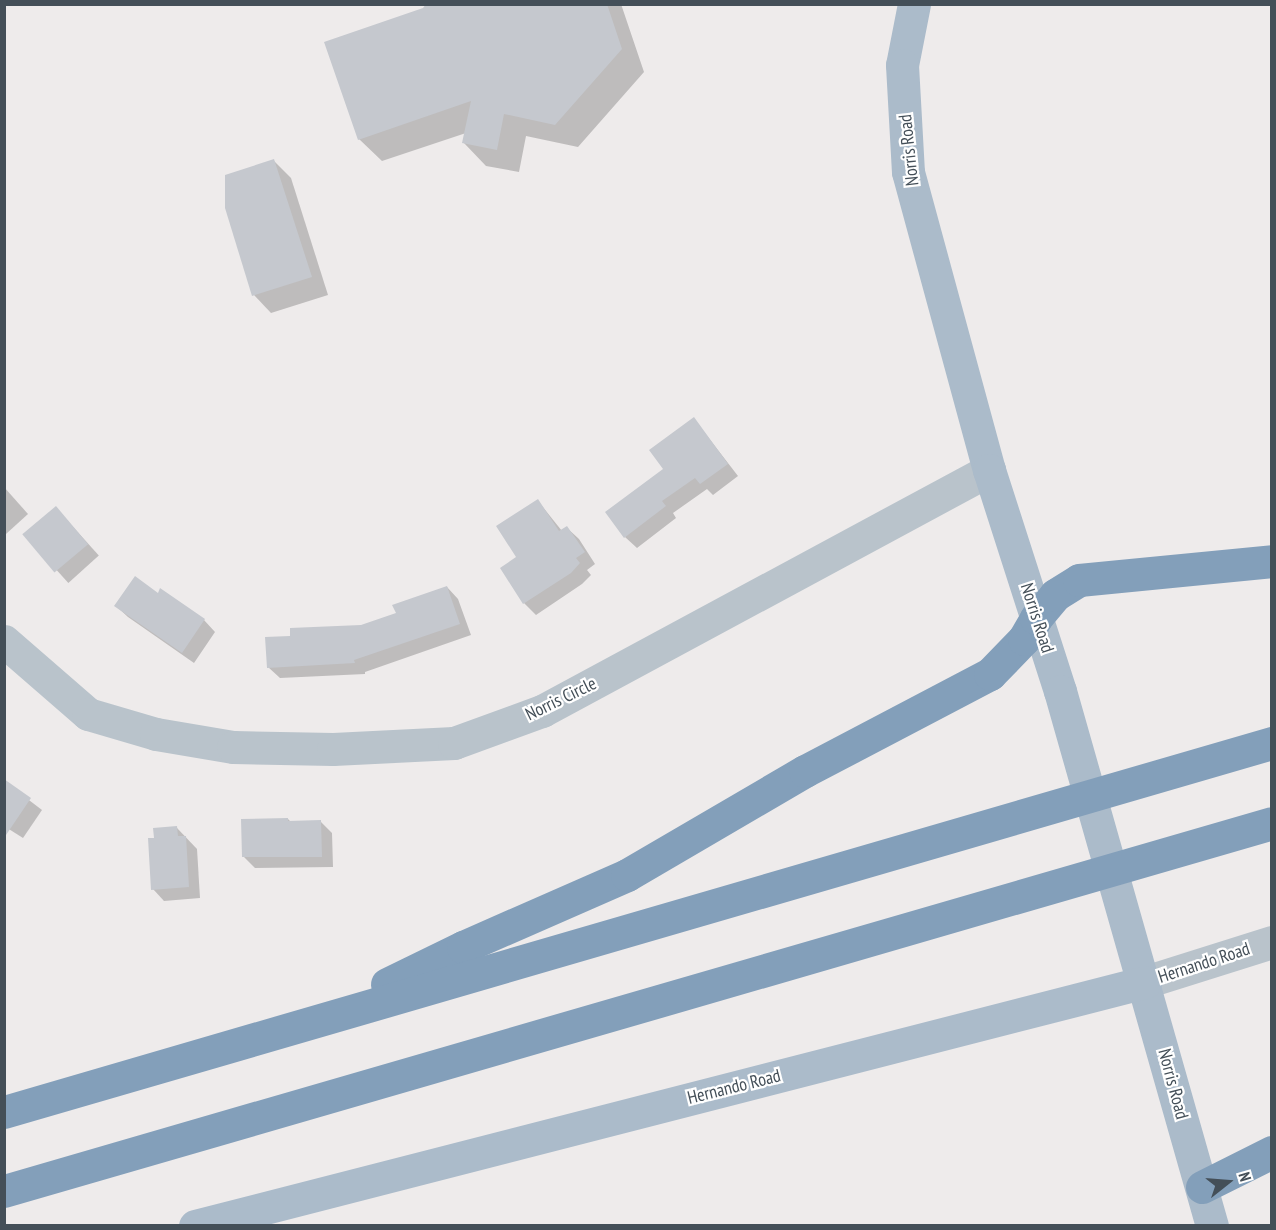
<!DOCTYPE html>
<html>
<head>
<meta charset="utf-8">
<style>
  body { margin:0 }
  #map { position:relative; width:1276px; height:1230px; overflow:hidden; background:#eeebeb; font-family:"PT Sans Narrow",sans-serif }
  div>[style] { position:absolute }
  .shadow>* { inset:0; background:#0003; transform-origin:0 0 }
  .building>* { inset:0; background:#c5c8ce; transform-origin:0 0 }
  .minor>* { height:33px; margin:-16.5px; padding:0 16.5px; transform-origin:16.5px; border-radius:16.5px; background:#b9c3cb }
  .major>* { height:33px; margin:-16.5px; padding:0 16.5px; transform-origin:16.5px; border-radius:16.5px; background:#abbbca }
  .highway>* { height:33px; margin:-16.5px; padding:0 16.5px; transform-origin:16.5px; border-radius:16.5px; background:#839fba }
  span { translate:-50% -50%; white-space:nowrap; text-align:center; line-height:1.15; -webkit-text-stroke:4.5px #fff; paint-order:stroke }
  .street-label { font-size:18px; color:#444f58 }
  .frame { position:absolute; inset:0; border:6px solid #444f58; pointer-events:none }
  .north { position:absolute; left:1198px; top:1152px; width:60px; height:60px; -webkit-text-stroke:4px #fff; paint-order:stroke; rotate:73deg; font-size:16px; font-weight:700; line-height:24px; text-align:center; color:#444f58 }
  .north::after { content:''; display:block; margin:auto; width:21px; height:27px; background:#444f58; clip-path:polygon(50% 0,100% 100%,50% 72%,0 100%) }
</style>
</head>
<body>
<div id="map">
  <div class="shadow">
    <div style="clip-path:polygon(428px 4px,621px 4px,644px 72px,578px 147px,526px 136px,519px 172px,486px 166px,464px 143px,466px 133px,382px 161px,359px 139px)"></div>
    <div style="clip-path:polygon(274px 161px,291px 178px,328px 295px,271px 313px,254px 295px)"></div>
    <div style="clip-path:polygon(694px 419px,738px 476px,713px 495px,707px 489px,673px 513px,676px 518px,637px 548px,625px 537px)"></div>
    <div style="clip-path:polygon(4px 487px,28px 514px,6px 534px,4px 532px)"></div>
    <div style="clip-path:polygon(538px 501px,562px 531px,567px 528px,579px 539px,595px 564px,587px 570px,591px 575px,582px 584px,536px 615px,524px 603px,502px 569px,518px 558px)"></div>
    <div style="left:56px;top:508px;width:64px;height:41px;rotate:48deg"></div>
    <div style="clip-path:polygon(447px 587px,458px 599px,471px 635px,365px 672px,365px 674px,280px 678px,268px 667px,291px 638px,362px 626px,397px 614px)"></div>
    <div style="clip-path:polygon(161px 590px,204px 620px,215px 632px,194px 663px,128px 617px,116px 606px,158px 595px)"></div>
    <div style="clip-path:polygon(4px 781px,42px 810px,23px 838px,4px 826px)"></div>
    <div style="clip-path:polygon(288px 819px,291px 822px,321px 822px,332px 833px,333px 867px,255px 868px,244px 857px)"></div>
    <div style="clip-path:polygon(177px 828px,197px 849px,200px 898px,164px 901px,153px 889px,156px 839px)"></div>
  </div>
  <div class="building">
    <div style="clip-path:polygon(426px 4px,607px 4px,622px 49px,555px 125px,504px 114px,497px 150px,462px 143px,471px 101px,358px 140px,324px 42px,423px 8px)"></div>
    <div style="clip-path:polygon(274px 159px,312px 277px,252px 296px,225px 208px,225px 175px)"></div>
    <div style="clip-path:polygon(694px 417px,728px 464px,700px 484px,695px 478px,662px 501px,666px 506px,624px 538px,605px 512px,663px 469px,649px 450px)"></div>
    <div style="clip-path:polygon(538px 499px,559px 531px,567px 526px,585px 552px,576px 558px,580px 563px,571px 573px,523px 604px,500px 568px,516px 557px,496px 526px)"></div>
    <div style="left:56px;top:506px;width:50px;height:44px;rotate:50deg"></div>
    <div style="clip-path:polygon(135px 576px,158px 593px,160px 588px,205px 619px,182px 653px,114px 606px)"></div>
    <div style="clip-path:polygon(447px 586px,460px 624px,354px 660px,355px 663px,267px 668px,265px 637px,290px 636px,290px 628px,361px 625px,396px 613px,392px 605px)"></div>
    <div style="clip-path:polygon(4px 779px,31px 798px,4px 838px)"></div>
    <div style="clip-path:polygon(288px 818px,288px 821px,321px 820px,322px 857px,242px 857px,241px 819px)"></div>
    <div style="clip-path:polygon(177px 826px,178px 836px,186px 836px,189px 887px,151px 890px,148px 838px,154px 838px,153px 828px)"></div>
  </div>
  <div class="minor">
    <div style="left:4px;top:641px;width:111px;rotate:41deg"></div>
    <div style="left:88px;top:714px;width:71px;rotate:16.4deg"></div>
    <div style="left:156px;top:734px;width:78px;rotate:9.6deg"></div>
    <div style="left:233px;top:747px;width:100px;rotate:1.1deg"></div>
    <div style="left:333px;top:749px;width:121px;rotate:-2.8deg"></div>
    <div style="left:454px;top:743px;width:94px;rotate:-20deg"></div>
    <div style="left:542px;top:711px;width:508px;rotate:-28.33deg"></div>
    <div style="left:1145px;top:982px;width:133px;rotate:-17.5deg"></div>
  </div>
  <div class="major">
    <div style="left:914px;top:4px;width:62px;rotate:101.1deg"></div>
    <div style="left:902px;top:65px;width:107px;rotate:86.8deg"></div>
    <div style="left:908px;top:172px;width:309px;rotate:74.8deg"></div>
    <div style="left:989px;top:470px;width:232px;rotate:72.2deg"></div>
    <div style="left:1060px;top:691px;width:556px;rotate:74.14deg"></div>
    <div style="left:195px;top:1226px;width:981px;rotate:-14.4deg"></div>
  </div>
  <div class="highway">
    <div style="left:387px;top:984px;width:85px;rotate:-26deg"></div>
    <div style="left:463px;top:947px;width:179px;rotate:-23.7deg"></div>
    <div style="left:627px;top:875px;width:206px;rotate:-30.3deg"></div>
    <div style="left:805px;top:771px;width:209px;rotate:-27.7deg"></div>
    <div style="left:990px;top:674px;width:49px;rotate:-45.8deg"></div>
    <div style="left:1024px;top:639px;width:24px;rotate:-60deg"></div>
    <div style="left:1036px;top:618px;width:30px;rotate:-50deg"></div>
    <div style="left:1055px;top:595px;width:28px;rotate:-32deg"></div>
    <div style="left:1079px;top:580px;width:194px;rotate:-5.6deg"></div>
    <div style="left:4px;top:1112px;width:1321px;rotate:-16.23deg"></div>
    <div style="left:1202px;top:1187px;width:78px;rotate:-26.6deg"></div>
    <div style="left:4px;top:1191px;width:1320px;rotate:-16.18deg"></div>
  </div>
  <div class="street-label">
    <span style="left:909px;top:150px;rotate:-96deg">Norris Road</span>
    <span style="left:1037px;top:618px;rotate:72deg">Norris Road</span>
    <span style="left:561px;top:699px;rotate:-26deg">Norris Circle</span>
    <span style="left:1204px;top:963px;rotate:-18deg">Hernando Road</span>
    <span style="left:1173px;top:1084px;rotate:75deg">Norris Road</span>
    <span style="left:734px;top:1087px;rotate:-14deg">Hernando Road</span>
  </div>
  <div class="frame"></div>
  <div class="north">N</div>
</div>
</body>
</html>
